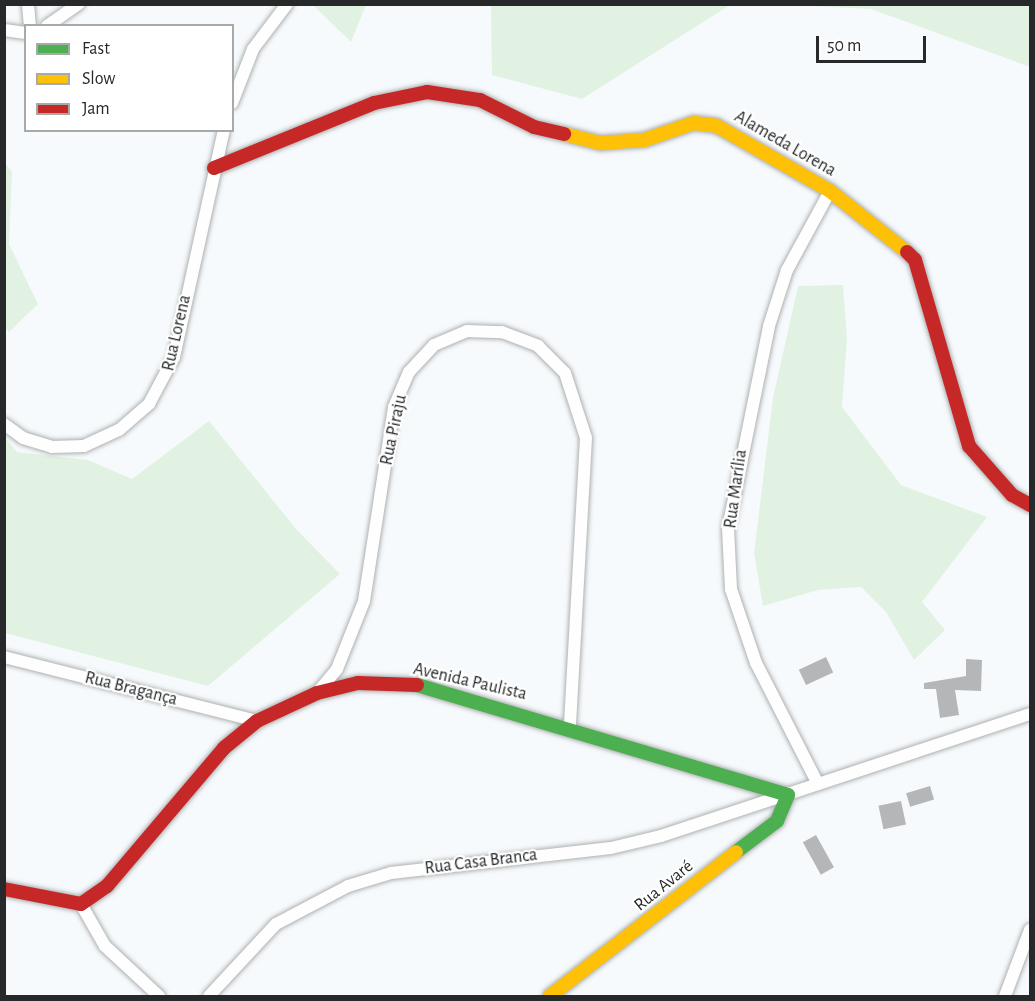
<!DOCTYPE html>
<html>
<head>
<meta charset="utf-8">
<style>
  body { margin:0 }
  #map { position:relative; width:1035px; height:1001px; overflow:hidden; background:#f7fafc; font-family:"Alegreya Sans",sans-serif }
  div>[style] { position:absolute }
  .green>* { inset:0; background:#e2f2e2 }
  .building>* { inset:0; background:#b4b6b8; transform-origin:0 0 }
  .roads { filter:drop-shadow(0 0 2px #aeb1b2) drop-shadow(0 0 2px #aeb1b2) }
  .street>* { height:12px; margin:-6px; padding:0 6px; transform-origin:6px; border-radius:6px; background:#fefeff }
  .fast>* { height:14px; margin:-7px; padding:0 7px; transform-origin:7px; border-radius:7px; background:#4caf50 }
  .slow>* { height:14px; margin:-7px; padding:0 7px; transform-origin:7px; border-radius:7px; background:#ffc107 }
  .jam>* { height:14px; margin:-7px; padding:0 7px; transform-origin:7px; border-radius:7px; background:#c62828 }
  span { translate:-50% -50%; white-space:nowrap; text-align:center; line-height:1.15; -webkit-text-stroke:4.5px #fff; paint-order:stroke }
  .street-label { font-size:18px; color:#262829 }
  .frame { position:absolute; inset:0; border:6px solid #262829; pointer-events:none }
  .legend { position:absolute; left:24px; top:24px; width:210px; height:108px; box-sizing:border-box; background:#fff; border:2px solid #a8a9a9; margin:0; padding:8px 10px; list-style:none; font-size:18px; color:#262829 }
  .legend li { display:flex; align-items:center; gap:12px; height:30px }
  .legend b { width:30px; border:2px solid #a8a9a9 }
  .scale { position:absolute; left:816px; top:36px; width:110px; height:27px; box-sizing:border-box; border:3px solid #262829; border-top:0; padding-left:8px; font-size:18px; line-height:21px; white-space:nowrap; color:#262829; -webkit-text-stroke:4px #fff; paint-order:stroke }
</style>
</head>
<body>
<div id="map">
  <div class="green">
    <div style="clip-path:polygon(313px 5px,366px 5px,351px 42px)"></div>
    <div style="clip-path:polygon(610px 5px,730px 5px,582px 99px,492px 75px,491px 5px)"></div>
    <div style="clip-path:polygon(790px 5px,1030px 5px,1030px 67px,871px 9px)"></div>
    <div style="clip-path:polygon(4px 161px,12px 172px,9px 244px,38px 304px,9px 332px,4px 326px)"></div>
    <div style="clip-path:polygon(843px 285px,847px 339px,842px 407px,901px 485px,987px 517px,922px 602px,945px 630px,914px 660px,886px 612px,861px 587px,818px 590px,763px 606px,754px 553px,773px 398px,798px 286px)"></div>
    <div style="clip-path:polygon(209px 421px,296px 529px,340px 574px,208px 686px,5px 633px,5px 438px,17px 452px,88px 460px,132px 479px)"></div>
  </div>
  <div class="building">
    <div style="left:826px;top:657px;width:17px;height:30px;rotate:65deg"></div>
    <div style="clip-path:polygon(966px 659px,982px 660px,981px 691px,955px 690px,959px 715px,940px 718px,936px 689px,924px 689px,924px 683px,966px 676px)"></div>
    <div style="left:930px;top:786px;width:14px;height:25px;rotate:73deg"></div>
    <div style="left:901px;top:801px;width:24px;height:23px;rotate:78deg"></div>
    <div style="left:816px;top:835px;width:37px;height:15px;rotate:61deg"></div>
  </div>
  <div class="roads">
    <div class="street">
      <div style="left:28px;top:4px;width:22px;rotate:85deg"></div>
      <div style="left:47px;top:26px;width:39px;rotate:-35deg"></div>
      <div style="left:4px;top:30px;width:22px;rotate:8deg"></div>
      <div style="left:232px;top:103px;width:58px;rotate:-68.7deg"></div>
      <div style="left:253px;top:49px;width:56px;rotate:-52.9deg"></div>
      <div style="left:4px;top:424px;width:24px;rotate:36deg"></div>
      <div style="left:23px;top:438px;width:30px;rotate:17deg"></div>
      <div style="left:52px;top:447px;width:32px;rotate:-2deg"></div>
      <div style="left:84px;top:446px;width:38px;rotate:-25deg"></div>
      <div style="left:119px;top:430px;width:40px;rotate:-41deg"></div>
      <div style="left:149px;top:404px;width:53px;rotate:-62deg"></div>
      <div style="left:174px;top:357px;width:232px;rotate:-77.6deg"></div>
      <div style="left:4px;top:657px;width:261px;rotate:14.2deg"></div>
      <div style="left:317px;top:693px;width:31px;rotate:-50deg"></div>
      <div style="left:337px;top:669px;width:73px;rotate:-68.3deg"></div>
      <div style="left:364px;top:601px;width:196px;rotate:-81.2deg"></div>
      <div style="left:394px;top:407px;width:38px;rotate:-67deg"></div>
      <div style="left:409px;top:372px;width:37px;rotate:-47deg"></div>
      <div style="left:434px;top:345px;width:36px;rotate:-23deg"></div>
      <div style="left:467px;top:331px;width:35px;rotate:2deg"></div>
      <div style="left:502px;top:332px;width:39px;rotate:21deg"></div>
      <div style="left:538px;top:346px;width:38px;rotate:45deg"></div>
      <div style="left:565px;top:373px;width:68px;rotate:72.1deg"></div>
      <div style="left:586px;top:438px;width:288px;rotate:93.2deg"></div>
      <div style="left:818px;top:784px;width:136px;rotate:-117.1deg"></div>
      <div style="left:756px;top:663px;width:78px;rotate:-108.7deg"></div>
      <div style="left:731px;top:589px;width:61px;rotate:-92.8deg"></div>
      <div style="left:728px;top:528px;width:206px;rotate:-78.5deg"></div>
      <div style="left:769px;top:326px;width:59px;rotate:-72.2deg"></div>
      <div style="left:787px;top:270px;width:90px;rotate:-61.4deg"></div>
      <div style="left:81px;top:904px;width:48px;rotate:60.3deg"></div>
      <div style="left:105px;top:946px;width:74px;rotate:42.8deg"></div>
      <div style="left:209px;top:996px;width:98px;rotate:-47.1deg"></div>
      <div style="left:276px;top:924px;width:81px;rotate:-27.8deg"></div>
      <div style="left:348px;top:886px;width:45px;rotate:-16.8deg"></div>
      <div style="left:391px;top:873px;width:221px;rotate:-6.5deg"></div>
      <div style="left:611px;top:848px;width:51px;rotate:-13.5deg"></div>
      <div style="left:661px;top:836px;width:389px;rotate:-18.3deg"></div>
      <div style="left:1005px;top:996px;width:71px;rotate:-69.3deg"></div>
    </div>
    <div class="fast">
      <div style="left:417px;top:685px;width:387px;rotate:16.5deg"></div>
      <div style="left:788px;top:795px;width:28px;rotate:113deg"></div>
      <div style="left:777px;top:821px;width:51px;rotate:142.9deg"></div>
    </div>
    <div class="slow">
      <div style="left:564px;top:134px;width:38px;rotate:14deg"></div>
      <div style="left:601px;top:143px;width:43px;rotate:-4deg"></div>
      <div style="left:644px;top:140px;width:53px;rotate:-18.8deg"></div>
      <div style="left:694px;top:123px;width:23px;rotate:7deg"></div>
      <div style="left:717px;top:126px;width:130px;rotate:29.9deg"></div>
      <div style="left:830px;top:191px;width:98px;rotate:38.4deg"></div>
      <div style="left:550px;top:996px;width:235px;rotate:-37.7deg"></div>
    </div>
    <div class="jam">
      <div style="left:214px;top:168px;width:173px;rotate:-22.1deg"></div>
      <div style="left:374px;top:103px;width:54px;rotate:-11.7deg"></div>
      <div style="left:427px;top:92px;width:54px;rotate:8.6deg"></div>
      <div style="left:480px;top:100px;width:60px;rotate:26.6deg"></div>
      <div style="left:534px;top:127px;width:31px;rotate:13deg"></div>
      <div style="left:907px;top:252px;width:11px;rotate:45deg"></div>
      <div style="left:915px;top:260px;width:194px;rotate:73.8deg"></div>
      <div style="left:969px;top:446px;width:65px;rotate:48.7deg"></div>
      <div style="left:1012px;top:495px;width:21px;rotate:29deg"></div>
      <div style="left:4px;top:889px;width:78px;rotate:11deg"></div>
      <div style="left:81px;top:904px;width:32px;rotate:-35deg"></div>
      <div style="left:107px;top:886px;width:181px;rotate:-49.7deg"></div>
      <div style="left:224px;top:748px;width:43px;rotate:-39.3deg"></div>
      <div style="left:257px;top:721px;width:66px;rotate:-25deg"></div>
      <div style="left:317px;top:693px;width:42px;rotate:-13.7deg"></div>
      <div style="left:358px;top:683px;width:59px;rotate:1.9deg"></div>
    </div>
  </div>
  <div class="street-label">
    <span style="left:785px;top:144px;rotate:30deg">Alameda Lorena</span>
    <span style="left:177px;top:333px;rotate:-77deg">Rua Lorena</span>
    <span style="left:394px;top:430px;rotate:-78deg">Rua Piraju</span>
    <span style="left:736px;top:489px;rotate:-82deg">Rua Marília</span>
    <span style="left:470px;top:682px;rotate:13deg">Avenida Paulista</span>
    <span style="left:131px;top:689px;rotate:14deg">Rua Bragança</span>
    <span style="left:481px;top:862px;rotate:-7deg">Rua Casa Branca</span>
    <span style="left:664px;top:886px;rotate:-39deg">Rua Avaré</span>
  </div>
  <div class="frame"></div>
  <ul class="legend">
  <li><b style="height:8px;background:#4caf50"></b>Fast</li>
  <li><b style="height:8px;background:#ffc107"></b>Slow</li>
  <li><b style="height:8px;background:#c62828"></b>Jam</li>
  </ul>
  <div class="scale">50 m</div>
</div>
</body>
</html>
